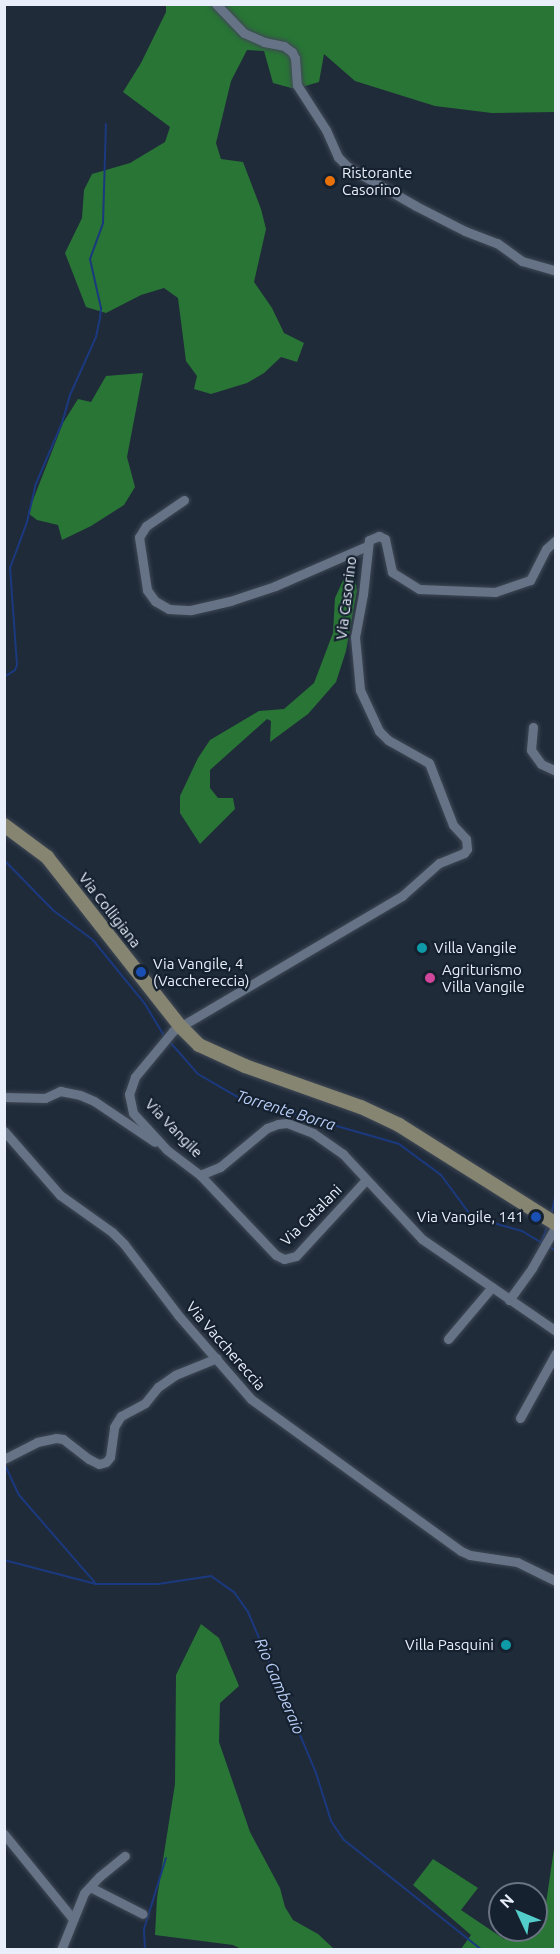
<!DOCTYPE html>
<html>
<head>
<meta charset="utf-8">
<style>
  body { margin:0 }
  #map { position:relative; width:560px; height:1954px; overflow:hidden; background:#202b3a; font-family:Ubuntu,sans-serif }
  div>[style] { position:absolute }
  .forest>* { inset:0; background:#287535 }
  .stream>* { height:2px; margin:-1px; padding:0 1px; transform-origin:1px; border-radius:1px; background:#1b397f }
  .roads { filter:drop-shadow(0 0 2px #3f4855) drop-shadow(0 0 2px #3f4855) }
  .street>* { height:9px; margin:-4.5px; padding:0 4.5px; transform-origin:4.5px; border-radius:4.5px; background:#667386 }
  .secondary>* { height:14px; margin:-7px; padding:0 7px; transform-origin:7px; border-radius:7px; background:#868571 }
  .dots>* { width:16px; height:16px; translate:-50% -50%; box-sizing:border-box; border:3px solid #162130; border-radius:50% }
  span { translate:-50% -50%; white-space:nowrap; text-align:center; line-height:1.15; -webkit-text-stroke:4.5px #162130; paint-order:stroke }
  .poi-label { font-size:15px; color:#e8effa }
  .left { translate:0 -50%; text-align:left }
  .right { translate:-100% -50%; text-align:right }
  .street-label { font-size:15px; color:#e8effa }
  .water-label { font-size:16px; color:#b8cdf5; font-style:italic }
  .frame { position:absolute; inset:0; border:6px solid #e8effa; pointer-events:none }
  .north { position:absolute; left:488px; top:1882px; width:60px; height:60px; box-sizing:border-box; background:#162130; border:2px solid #6a7381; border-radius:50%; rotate:314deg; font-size:16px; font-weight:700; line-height:24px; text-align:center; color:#e8effa }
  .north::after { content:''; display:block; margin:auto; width:21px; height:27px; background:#53cdc9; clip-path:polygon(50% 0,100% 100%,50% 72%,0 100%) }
</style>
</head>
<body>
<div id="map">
  <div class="forest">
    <div style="clip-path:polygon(166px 5px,555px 5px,555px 112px,492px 113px,435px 106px,355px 81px,324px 54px,319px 82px,295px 89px,273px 83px,264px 51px,247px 50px,231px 81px,216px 143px,221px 159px,243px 162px,261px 209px,266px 229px,254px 282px,272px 308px,284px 333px,304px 343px,297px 362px,281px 357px,264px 373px,247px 383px,211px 394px,194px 389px,197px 376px,186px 361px,178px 298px,164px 288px,141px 295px,106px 313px,86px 307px,65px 253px,82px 218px,84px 190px,92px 174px,130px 163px,165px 142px,170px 127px,123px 92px,141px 63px,166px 12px)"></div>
    <div style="clip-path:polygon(143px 373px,127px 457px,135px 487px,124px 505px,91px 526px,62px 540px,58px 525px,37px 520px,28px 513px,63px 423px,78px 399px,91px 402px,106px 376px)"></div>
    <div style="clip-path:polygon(354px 572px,357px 591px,346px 651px,336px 682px,308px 714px,270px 742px,271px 721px,267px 719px,210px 770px,210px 788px,218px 798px,233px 798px,235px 809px,200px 844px,180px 813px,180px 796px,198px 758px,210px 740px,259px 711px,284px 709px,314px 683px,333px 633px,335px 598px,346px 574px)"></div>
    <div style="clip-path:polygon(201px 1624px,219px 1638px,239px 1686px,220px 1703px,219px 1742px,250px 1832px,280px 1888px,285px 1907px,293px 1920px,318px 1934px,334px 1949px,241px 1949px,233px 1945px,155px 1935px,157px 1898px,175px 1784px,176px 1675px)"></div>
    <div style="clip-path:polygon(555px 1842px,555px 1949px,461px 1949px,471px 1935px,413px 1885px,433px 1859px,478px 1888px,461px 1910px,504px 1939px,528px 1933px,536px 1930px,536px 1925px,544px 1917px)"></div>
  </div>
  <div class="stream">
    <div style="left:4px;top:677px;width:13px;rotate:-32deg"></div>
    <div style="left:15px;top:670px;width:5px;rotate:-68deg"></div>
    <div style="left:17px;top:665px;width:97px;rotate:-94.1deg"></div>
    <div style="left:10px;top:568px;width:49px;rotate:-69.7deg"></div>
    <div style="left:27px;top:522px;width:37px;rotate:-77deg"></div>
    <div style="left:35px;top:486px;width:69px;rotate:-66.8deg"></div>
    <div style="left:62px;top:423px;width:29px;rotate:-74deg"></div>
    <div style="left:70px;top:395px;width:64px;rotate:-65.9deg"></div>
    <div style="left:96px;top:337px;width:19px;rotate:-78deg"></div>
    <div style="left:100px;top:318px;width:10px;rotate:-84deg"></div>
    <div style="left:101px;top:308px;width:50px;rotate:-102.7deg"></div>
    <div style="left:90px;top:259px;width:38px;rotate:-70deg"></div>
    <div style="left:103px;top:223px;width:99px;rotate:-88.3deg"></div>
    <div style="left:4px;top:860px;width:71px;rotate:45.6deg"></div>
    <div style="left:54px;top:911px;width:49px;rotate:36.6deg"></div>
    <div style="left:93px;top:940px;width:82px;rotate:50.9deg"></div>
    <div style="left:145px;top:1004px;width:39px;rotate:59deg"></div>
    <div style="left:169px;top:1041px;width:44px;rotate:48.7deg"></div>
    <div style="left:198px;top:1074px;width:48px;rotate:30.3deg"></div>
    <div style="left:239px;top:1098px;width:166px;rotate:16deg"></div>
    <div style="left:399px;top:1144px;width:52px;rotate:36.4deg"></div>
    <div style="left:441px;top:1175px;width:52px;rotate:53.6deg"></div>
    <div style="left:472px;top:1217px;width:52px;rotate:15.6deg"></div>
    <div style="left:522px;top:1231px;width:23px;rotate:31deg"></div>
    <div style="left:551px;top:1216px;width:24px;rotate:-78deg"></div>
    <div style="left:542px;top:1241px;width:18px;rotate:-71deg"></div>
    <div style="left:547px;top:1245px;width:11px;rotate:34deg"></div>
    <div style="left:4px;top:1463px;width:35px;rotate:65deg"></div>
    <div style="left:19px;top:1495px;width:118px;rotate:49.1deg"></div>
    <div style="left:4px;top:1560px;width:95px;rotate:14.6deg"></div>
    <div style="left:96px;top:1584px;width:62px"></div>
    <div style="left:158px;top:1584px;width:54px;rotate:-8.6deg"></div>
    <div style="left:211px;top:1576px;width:28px;rotate:35deg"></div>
    <div style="left:234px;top:1592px;width:24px;rotate:55deg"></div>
    <div style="left:248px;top:1612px;width:175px;rotate:67.1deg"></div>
    <div style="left:316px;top:1773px;width:50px;rotate:72.6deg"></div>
    <div style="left:331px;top:1821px;width:23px;rotate:56deg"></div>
    <div style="left:344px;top:1840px;width:176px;rotate:38.6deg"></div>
    <div style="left:145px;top:1950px;width:21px;rotate:-93deg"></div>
    <div style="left:144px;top:1929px;width:74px;rotate:-72.8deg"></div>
  </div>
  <div class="roads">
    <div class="street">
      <div style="left:216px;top:4px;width:40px;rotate:46deg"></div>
      <div style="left:244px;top:33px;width:22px;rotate:24deg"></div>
      <div style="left:264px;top:42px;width:20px;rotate:11deg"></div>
      <div style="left:284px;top:46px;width:10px;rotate:37deg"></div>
      <div style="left:292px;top:52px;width:7px;rotate:63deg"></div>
      <div style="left:295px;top:58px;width:27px;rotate:86deg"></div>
      <div style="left:297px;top:85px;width:54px;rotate:57.2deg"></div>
      <div style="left:326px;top:130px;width:30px;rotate:66deg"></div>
      <div style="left:338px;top:157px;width:14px;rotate:45deg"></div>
      <div style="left:348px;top:167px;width:78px;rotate:29.8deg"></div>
      <div style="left:416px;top:206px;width:55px;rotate:27deg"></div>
      <div style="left:465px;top:231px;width:34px;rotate:21deg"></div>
      <div style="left:497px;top:243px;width:31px;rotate:36deg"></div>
      <div style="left:522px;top:261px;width:35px;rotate:16deg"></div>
      <div style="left:184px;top:500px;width:46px;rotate:145.6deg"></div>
      <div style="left:146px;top:526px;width:13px;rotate:122deg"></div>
      <div style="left:139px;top:537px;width:54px;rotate:81.4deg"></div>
      <div style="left:147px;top:590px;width:14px;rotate:54deg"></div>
      <div style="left:155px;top:601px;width:16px;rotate:30deg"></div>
      <div style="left:169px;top:609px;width:22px;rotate:3deg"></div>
      <div style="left:191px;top:610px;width:40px;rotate:-13deg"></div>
      <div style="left:230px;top:601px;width:47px;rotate:-18.4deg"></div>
      <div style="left:275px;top:586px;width:100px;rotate:-23.5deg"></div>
      <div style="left:556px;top:540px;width:13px;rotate:138deg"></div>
      <div style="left:546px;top:549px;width:35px;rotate:117deg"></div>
      <div style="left:530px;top:580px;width:37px;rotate:161deg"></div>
      <div style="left:495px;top:592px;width:76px;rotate:-177.7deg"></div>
      <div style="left:419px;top:589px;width:32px;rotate:-148deg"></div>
      <div style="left:392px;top:572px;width:34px;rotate:-102deg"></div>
      <div style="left:385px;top:539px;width:7px;rotate:-153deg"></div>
      <div style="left:379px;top:536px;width:11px;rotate:158deg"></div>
      <div style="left:369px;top:540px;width:54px;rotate:96.3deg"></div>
      <div style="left:363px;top:594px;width:44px;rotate:100.5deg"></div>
      <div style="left:355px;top:637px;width:53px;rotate:84.6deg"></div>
      <div style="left:360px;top:690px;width:45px;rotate:65.1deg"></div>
      <div style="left:379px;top:731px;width:13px;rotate:45deg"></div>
      <div style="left:388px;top:740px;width:47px;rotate:29.3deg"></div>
      <div style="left:429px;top:763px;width:66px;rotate:68.8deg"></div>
      <div style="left:453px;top:825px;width:19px;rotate:47deg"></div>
      <div style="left:466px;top:839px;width:10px;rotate:84deg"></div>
      <div style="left:467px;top:849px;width:5px;rotate:127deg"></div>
      <div style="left:464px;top:853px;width:27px;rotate:158deg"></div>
      <div style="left:439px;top:863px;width:50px;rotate:138.3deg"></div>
      <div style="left:402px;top:896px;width:266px;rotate:149.5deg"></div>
      <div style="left:173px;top:1031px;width:60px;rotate:129.6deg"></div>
      <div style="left:135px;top:1077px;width:18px;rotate:109deg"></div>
      <div style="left:129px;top:1094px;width:19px;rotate:78deg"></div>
      <div style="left:133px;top:1113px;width:50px;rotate:47.4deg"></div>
      <div style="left:167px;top:1150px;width:41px;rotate:37.1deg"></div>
      <div style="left:200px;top:1175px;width:22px;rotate:-22deg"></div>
      <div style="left:220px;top:1167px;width:61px;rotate:-39.7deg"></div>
      <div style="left:267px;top:1128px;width:12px;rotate:-20deg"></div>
      <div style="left:278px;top:1124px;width:9px;rotate:-6deg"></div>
      <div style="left:287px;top:1123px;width:28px;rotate:21deg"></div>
      <div style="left:313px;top:1133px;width:37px;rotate:35deg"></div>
      <div style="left:343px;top:1154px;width:116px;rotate:47.1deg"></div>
      <div style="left:422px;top:1239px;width:163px;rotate:34.5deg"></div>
      <div style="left:533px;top:727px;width:23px;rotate:95deg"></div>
      <div style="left:531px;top:750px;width:17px;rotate:54deg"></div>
      <div style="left:541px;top:764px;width:17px;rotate:25deg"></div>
      <div style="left:4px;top:1097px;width:41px;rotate:1.4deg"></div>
      <div style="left:45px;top:1098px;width:17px;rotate:-25deg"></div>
      <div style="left:60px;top:1091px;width:20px;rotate:11deg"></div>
      <div style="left:80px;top:1095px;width:15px;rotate:23deg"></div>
      <div style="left:94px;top:1101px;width:73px;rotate:33.9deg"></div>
      <div style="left:4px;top:1131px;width:85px;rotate:48.8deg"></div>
      <div style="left:60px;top:1195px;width:64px;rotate:35.4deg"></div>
      <div style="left:112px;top:1232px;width:17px;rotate:45deg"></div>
      <div style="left:124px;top:1244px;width:89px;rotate:52.7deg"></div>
      <div style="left:178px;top:1315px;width:111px;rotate:49deg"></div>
      <div style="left:251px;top:1399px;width:259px;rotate:35.9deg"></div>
      <div style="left:461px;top:1551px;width:10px;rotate:24deg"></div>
      <div style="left:470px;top:1555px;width:48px;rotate:8.5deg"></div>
      <div style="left:517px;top:1562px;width:43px;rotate:26deg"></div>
      <div style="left:200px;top:1175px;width:110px;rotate:46.5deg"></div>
      <div style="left:276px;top:1255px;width:9px;rotate:27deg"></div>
      <div style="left:284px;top:1259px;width:12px;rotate:-14deg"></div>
      <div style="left:296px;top:1256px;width:102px;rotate:-47.4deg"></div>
      <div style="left:509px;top:1300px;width:39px;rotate:-54deg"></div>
      <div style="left:532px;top:1268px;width:48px;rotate:-60.3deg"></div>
      <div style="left:448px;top:1339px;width:68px;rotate:-49.8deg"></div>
      <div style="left:520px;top:1418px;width:74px;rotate:-61deg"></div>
      <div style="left:4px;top:1459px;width:37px;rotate:-27deg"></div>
      <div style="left:37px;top:1442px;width:19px;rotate:-12deg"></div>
      <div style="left:56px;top:1438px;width:7px;rotate:8deg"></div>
      <div style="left:63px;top:1439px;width:33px;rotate:38deg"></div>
      <div style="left:89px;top:1459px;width:11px;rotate:27deg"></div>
      <div style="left:99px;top:1464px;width:7px;rotate:-16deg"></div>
      <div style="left:106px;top:1462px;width:6px;rotate:-51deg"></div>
      <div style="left:110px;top:1457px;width:30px;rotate:-82deg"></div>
      <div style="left:114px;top:1427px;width:13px;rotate:-58deg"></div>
      <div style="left:121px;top:1416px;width:27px;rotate:-28deg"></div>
      <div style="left:145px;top:1403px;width:21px;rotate:-51deg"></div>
      <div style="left:158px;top:1387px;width:21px;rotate:-35deg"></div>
      <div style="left:175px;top:1375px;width:45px;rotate:-22deg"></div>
      <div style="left:4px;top:1834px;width:109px;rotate:50.9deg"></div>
      <div style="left:90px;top:1887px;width:59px;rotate:27deg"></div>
      <div style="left:61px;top:1950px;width:61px;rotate:-68deg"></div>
      <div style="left:84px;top:1893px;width:23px;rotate:-47deg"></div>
      <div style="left:100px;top:1876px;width:32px;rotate:-39deg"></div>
    </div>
    <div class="secondary">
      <div style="left:4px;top:825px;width:54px;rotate:36.7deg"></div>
      <div style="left:47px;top:857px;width:215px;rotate:51.8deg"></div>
      <div style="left:180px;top:1026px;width:27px;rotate:45deg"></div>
      <div style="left:199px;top:1045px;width:51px;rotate:24.5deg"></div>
      <div style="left:245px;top:1066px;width:123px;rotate:19.5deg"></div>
      <div style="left:361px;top:1107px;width:42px;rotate:25.3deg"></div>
      <div style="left:399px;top:1125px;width:186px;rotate:32.2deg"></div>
    </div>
  </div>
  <div class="dots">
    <div style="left:330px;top:181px;background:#e8710a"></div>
    <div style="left:422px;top:948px;background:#0f9aa8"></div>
    <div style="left:141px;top:972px;background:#1a4fb4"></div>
    <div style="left:430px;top:978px;background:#d1479c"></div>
    <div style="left:536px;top:1217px;background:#1a4fb4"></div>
    <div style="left:506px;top:1645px;background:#0f9aa8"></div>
  </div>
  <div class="poi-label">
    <span class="left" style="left:342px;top:181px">Ristorante<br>Casorino</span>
    <span class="left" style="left:434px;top:948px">Villa Vangile</span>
    <span class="left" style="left:153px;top:972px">Via Vangile, 4<br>(Vacchereccia)</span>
    <span class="left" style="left:442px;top:978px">Agriturismo<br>Villa Vangile</span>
    <span class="right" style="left:524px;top:1217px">Via Vangile, 141</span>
    <span class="right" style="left:494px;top:1645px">Villa Pasquini</span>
  </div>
  <div class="street-label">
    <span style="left:346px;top:598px;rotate:-83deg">Via Casorino</span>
    <span style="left:110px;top:910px;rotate:52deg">Via Colligiana</span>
    <span style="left:174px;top:1128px;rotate:46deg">Via Vangile</span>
    <span style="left:311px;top:1215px;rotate:-45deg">Via Catalani</span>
    <span style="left:226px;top:1346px;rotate:49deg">Via Vacchereccia</span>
  </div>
  <div class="water-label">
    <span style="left:286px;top:1110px;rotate:17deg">Torrente Borra</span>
    <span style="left:280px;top:1686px;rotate:67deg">Rio Gamberaio</span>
  </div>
  <div class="frame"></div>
  <div class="north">N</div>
</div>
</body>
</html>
